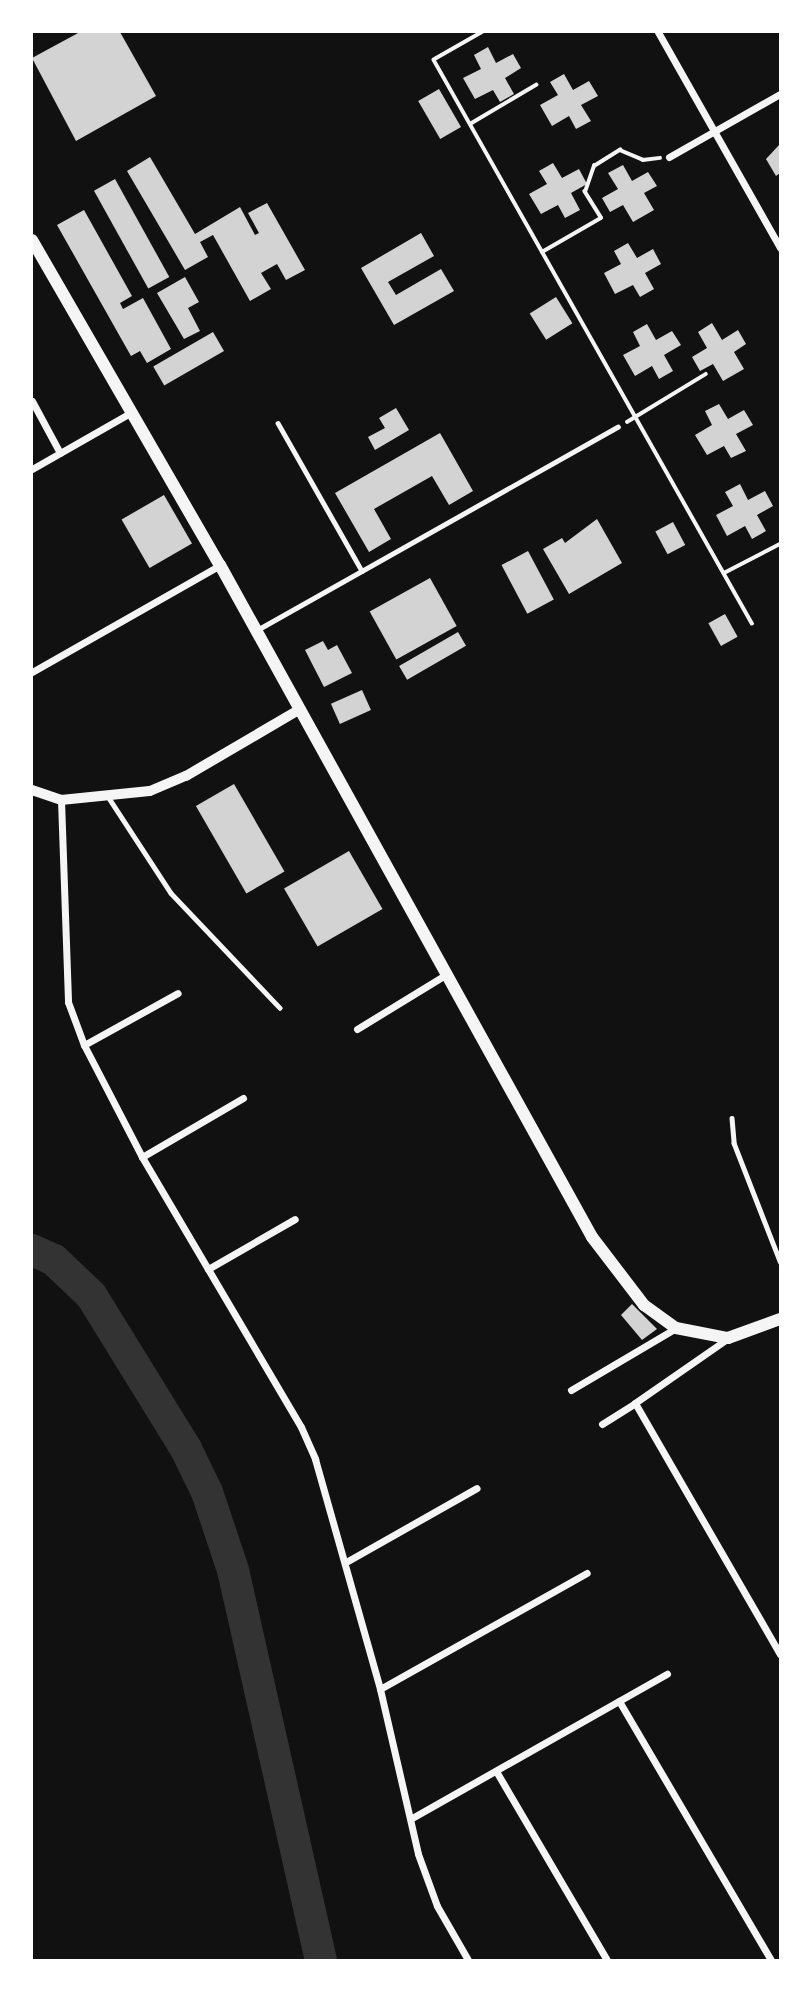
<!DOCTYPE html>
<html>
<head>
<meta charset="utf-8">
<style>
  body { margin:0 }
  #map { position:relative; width:812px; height:1992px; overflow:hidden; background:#111; font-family:"PT Sans",sans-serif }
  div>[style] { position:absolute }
  .river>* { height:32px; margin:-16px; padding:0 16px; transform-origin:16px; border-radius:16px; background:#333 }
  .building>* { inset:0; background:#d3d3d3; transform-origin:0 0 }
  .path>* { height:3.5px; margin:-1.75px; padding:0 1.75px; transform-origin:1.75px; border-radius:1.75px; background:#f5f5f5 }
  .service>* { height:4.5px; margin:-2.25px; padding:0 2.25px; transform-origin:2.25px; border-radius:2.25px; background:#f5f5f5 }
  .minor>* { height:7px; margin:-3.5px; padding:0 3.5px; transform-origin:3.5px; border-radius:3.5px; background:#f5f5f5 }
  .tertiary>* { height:10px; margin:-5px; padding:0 5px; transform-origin:5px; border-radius:5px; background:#f5f5f5 }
  .secondary>* { height:12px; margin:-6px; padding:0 6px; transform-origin:6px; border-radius:6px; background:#f5f5f5 }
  span { translate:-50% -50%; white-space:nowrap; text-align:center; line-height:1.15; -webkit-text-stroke:5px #fff; paint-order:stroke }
  .frame { position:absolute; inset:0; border:33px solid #fff; pointer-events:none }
</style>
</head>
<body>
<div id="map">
  <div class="river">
    <div style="left:32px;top:1250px;width:24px;rotate:24deg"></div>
    <div style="left:54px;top:1260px;width:51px;rotate:43.4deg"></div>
    <div style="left:91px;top:1295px;width:181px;rotate:58.3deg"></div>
    <div style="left:186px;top:1449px;width:48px;rotate:64deg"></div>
    <div style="left:207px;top:1492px;width:82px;rotate:71.6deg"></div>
    <div style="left:233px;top:1570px;width:400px;rotate:77.3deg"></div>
  </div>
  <div class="building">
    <div style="clip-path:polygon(80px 32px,120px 32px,156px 96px,76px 141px,32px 58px)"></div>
    <div style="clip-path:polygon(488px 47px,496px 63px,513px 54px,521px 68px,505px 78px,514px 94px,500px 102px,493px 90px,475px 99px,463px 78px,481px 69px,474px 55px)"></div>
    <div style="clip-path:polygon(564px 74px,573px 90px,589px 81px,598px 96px,581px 105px,591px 121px,576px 129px,569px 116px,552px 126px,540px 105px,558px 95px,550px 82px)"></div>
    <div style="left:439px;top:89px;width:44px;height:24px;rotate:60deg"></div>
    <div style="clip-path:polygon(780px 144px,780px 173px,776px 176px,766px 159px)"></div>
    <div style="clip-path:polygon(150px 157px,195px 234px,240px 207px,255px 235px,259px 233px,248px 213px,267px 203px,305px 270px,286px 280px,277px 264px,261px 273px,271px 289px,250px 301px,213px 235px,200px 242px,208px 257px,185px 270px,127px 171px)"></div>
    <div style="clip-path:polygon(553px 163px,562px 178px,579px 169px,587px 184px,571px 193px,580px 210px,565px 218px,558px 205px,541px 214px,529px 194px,547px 184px,539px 171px)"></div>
    <div style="clip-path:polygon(623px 165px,632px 181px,648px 172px,657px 186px,644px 193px,654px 210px,633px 222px,623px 205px,610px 212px,602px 198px,618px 189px,608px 173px)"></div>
    <div style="left:115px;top:179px;width:112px;height:24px;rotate:61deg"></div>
    <div style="clip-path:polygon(84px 210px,132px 296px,120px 303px,123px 309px,143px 298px,171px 349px,147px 363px,140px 351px,131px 356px,57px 225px)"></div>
    <div style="clip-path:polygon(421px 233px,434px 256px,388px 282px,396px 295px,441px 269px,454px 291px,394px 325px,361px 268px)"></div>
    <div style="clip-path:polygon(628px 243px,637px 258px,653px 249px,661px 264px,645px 273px,654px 289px,640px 297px,633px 285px,615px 294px,604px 273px,621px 264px,614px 251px)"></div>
    <div style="clip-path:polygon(185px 277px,199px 302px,188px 308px,200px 331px,184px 339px,157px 293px)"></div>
    <div style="left:556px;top:297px;width:31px;height:31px;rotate:58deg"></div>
    <div style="clip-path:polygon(712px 323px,722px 340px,738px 330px,746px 344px,734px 352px,744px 369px,723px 381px,713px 364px,700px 371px,692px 357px,707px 348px,698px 332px)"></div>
    <div style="clip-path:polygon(647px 324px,656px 340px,672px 331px,681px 345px,664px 355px,673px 371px,659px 379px,652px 366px,635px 376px,623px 355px,640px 346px,633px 332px)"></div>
    <div style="left:213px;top:332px;width:22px;height:69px;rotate:60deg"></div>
    <div style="clip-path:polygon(719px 404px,728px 419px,744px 410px,753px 425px,736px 434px,746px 451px,731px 458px,724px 446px,707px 455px,695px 435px,712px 425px,705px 411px)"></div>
    <div style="clip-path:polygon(396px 408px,409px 430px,375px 450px,368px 437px,385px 428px,379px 418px)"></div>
    <div style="clip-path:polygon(440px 433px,473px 491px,449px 505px,432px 476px,374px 509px,391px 539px,369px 552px,335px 493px)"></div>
    <div style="clip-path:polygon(740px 484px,748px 500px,765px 491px,773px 506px,757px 515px,766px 531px,752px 539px,745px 526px,727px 536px,716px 515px,733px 506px,725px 492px)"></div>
    <div style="left:164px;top:495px;width:56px;height:49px;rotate:60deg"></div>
    <div style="clip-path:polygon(597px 519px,622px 563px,569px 594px,543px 549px,562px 538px,565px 543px)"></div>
    <div style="left:673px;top:522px;width:26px;height:20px;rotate:62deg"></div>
    <div style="left:528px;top:551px;width:55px;height:30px;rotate:62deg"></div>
    <div style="left:430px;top:578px;width:55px;height:69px;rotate:61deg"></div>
    <div style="left:725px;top:614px;width:26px;height:19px;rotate:61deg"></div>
    <div style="left:458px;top:632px;width:16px;height:68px;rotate:60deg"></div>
    <div style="clip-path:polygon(323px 641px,328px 650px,337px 645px,352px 673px,324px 687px,305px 650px)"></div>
    <div style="left:362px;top:690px;width:22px;height:34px;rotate:66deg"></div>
    <div style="left:234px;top:784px;width:101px;height:44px;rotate:60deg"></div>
    <div style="left:349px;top:851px;width:67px;height:75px;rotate:60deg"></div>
    <div style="clip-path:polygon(632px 1304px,657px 1329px,642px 1340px,621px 1315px)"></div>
  </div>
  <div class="path">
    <div style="left:483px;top:32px;width:56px;rotate:150.3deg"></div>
    <div style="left:434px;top:60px;width:647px;rotate:60.54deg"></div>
    <div style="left:470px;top:124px;width:77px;rotate:-30.6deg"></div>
    <div style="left:542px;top:252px;width:68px;rotate:-30deg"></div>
    <div style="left:601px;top:218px;width:31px;rotate:-122deg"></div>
    <div style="left:585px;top:192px;width:28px;rotate:-71deg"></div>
    <div style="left:594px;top:166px;width:31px;rotate:-32deg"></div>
    <div style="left:620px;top:150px;width:25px;rotate:23deg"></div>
    <div style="left:643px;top:160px;width:17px;rotate:-7deg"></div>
    <div style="left:627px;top:422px;width:92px;rotate:-31.3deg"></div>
    <div style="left:724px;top:573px;width:63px;rotate:-27.4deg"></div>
  </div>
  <div class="service">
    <div style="left:278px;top:423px;width:170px;rotate:60.4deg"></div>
    <div style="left:257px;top:630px;width:414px;rotate:-29.4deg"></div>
    <div style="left:109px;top:798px;width:113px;rotate:56.9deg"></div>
    <div style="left:171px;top:893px;width:158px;rotate:46.5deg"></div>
    <div style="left:732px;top:1118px;width:25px;rotate:85deg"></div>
    <div style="left:734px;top:1143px;width:127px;rotate:68.7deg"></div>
  </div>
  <div class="minor">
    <div style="left:658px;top:32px;width:248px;rotate:60.5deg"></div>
    <div style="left:669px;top:157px;width:128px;rotate:-29.6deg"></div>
    <div style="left:32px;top:401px;width:59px;rotate:61.7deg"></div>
    <div style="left:32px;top:469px;width:115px;rotate:-29.7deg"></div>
    <div style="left:32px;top:672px;width:216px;rotate:-29.6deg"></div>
    <div style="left:61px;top:800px;width:202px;rotate:88deg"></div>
    <div style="left:68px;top:1002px;width:46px;rotate:69.6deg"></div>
    <div style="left:84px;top:1045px;width:126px;rotate:62.6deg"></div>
    <div style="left:142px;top:1157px;width:313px;rotate:59.5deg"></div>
    <div style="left:301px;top:1427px;width:35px;rotate:66deg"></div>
    <div style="left:315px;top:1459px;width:239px;rotate:74.2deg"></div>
    <div style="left:380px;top:1689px;width:169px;rotate:77deg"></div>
    <div style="left:418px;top:1854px;width:55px;rotate:69.9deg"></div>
    <div style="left:437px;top:1906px;width:62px;rotate:60.1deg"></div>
    <div style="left:357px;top:1029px;width:103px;rotate:-31.5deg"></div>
    <div style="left:84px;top:1045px;width:107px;rotate:-29deg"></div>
    <div style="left:142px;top:1157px;width:117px;rotate:-30.3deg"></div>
    <div style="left:208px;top:1269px;width:100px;rotate:-29.9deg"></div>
    <div style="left:727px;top:1339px;width:112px;rotate:145.2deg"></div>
    <div style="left:635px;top:1403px;width:290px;rotate:60deg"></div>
    <div style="left:571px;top:1390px;width:122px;rotate:-30.6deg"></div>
    <div style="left:602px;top:1424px;width:39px;rotate:-32deg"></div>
    <div style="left:346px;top:1562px;width:150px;rotate:-29.5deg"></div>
    <div style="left:380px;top:1689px;width:237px;rotate:-29.3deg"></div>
    <div style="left:619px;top:1701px;width:300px;rotate:59.6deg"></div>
    <div style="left:496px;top:1771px;width:219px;rotate:59.6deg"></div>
    <div style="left:412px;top:1818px;width:293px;rotate:-29.5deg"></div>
  </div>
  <div class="tertiary">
    <div style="left:32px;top:790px;width:31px;rotate:19deg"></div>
    <div style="left:61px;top:800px;width:89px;rotate:-5.8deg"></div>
    <div style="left:150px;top:791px;width:39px;rotate:-23deg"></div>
    <div style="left:186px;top:776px;width:132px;rotate:-30.4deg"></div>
  </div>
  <div class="secondary">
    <div style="left:32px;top:240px;width:375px;rotate:60deg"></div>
    <div style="left:220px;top:565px;width:768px;rotate:61.03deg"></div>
    <div style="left:592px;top:1237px;width:86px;rotate:52.6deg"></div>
    <div style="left:644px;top:1305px;width:39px;rotate:36deg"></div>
    <div style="left:676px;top:1328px;width:53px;rotate:10.9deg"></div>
    <div style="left:728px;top:1338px;width:55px;rotate:-20.1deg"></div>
  </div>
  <div class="frame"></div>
</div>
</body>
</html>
